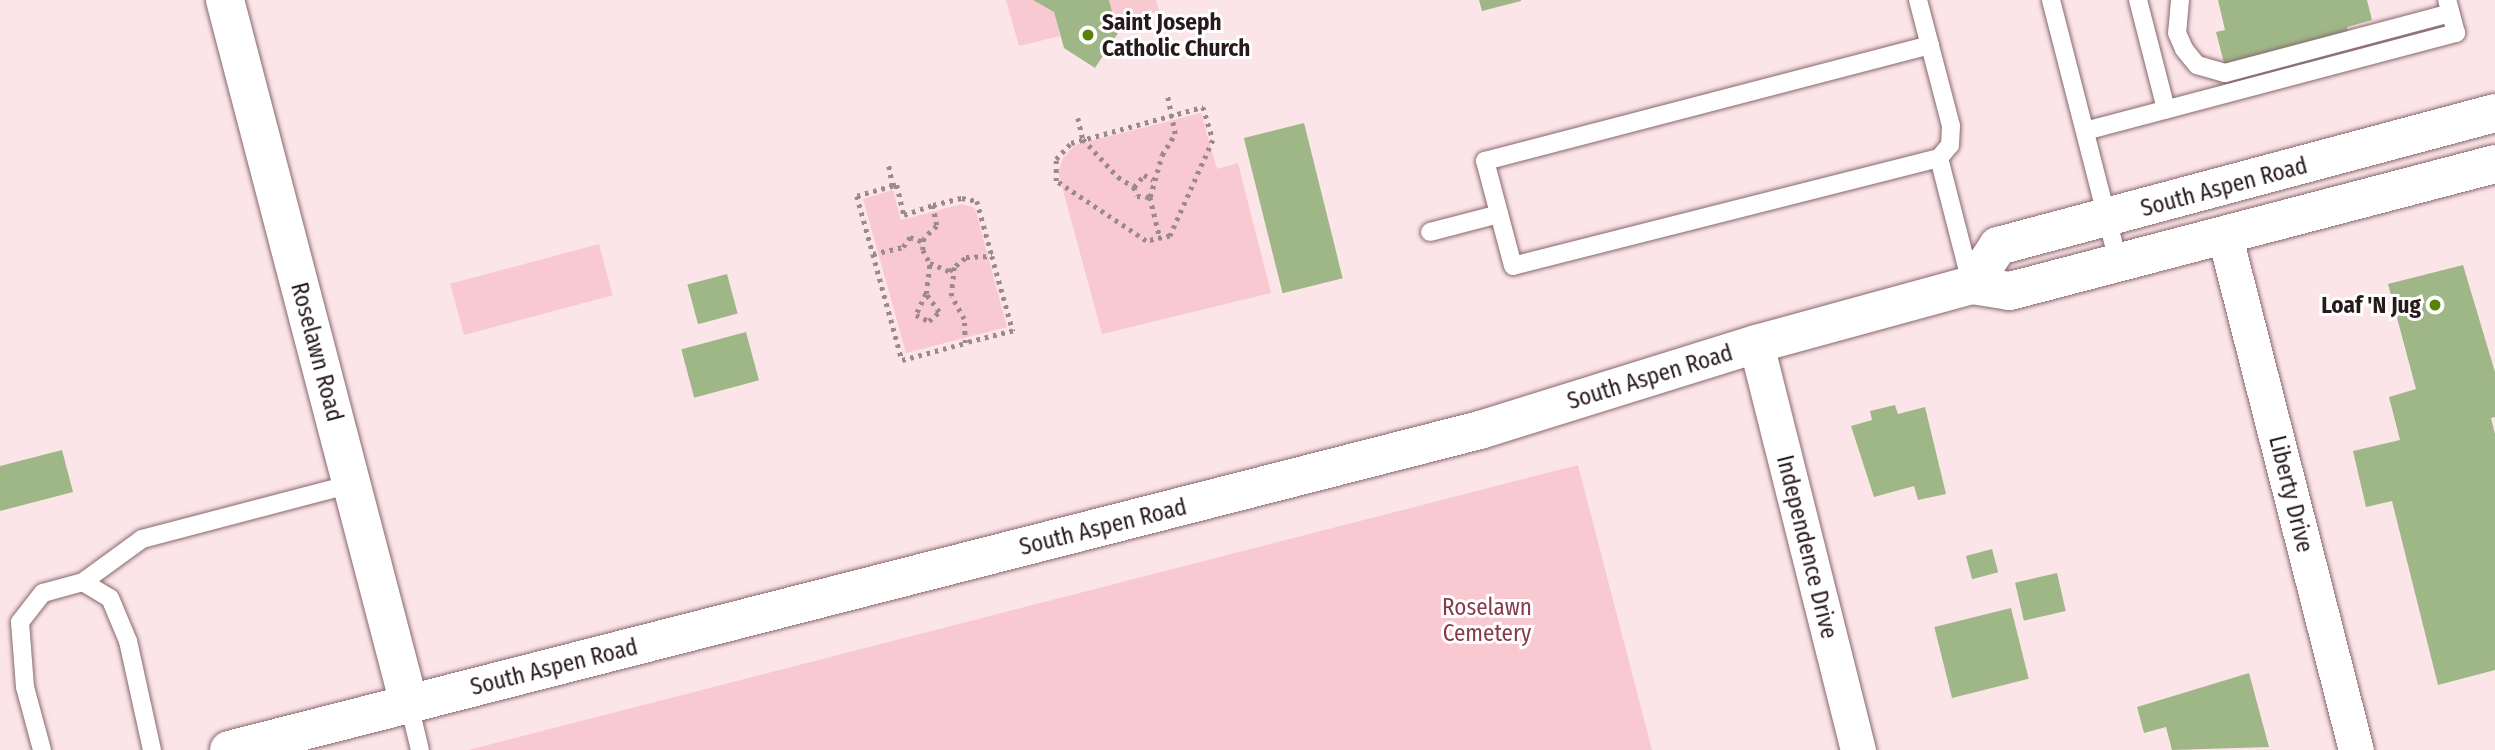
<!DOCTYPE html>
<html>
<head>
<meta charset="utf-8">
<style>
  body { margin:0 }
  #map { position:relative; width:2495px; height:750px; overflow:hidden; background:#fce5e8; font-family:"Fira Sans Condensed",sans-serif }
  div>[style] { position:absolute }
  .green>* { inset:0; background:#f8c9d1; transform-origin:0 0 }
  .building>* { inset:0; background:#9fb786; transform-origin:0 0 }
  .path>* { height:4.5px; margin-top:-2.25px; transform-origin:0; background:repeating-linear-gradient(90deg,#9b898c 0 3.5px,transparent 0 8.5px) }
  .roads { filter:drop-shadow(0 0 2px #87676d) drop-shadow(0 0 2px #87676d) }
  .lane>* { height:18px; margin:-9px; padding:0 9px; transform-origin:9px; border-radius:9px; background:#fff }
  .street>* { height:35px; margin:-17.5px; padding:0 17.5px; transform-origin:17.5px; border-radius:17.5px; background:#fff }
  .secondary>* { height:38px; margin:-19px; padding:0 19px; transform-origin:19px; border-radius:19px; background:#fff }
  .dots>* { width:19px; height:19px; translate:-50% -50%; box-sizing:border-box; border:4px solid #fff; border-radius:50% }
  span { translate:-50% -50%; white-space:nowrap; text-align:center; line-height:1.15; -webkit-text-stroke:6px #fff; paint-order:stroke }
  .poi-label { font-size:23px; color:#271a1d; font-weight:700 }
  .left { translate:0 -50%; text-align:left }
  .right { translate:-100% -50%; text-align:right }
  .street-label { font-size:23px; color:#271a1d }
  .park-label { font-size:23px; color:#853b4c }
</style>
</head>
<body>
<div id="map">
  <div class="green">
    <div style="clip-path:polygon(1006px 0,1033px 0,1054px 12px,1060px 36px,1019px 46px)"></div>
    <div style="clip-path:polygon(1109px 0,1156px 0,1159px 11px,1116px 23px)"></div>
    <div style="clip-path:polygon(1201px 113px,1217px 169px,1238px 163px,1271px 293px,1102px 334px,1058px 172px,1063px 158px,1075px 145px)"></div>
    <div style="clip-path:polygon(893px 190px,901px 220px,962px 204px,975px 208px,1007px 327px,906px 353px,863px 199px)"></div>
    <div style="left:599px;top:244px;width:53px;height:154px;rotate:75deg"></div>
    <div style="clip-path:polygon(1578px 465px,1652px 750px,468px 750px)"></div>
  </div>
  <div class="building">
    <div style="clip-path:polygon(1033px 0,1109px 0,1118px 33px,1095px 68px,1064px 48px,1054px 12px)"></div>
    <div style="clip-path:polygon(1479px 0,1521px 0,1521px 1px,1482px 11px)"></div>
    <div style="clip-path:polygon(2218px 0,2367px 0,2372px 20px,2347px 27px,2349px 36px,2225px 67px,2216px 32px,2225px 30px)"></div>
    <div style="left:1304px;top:123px;width:160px;height:62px;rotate:76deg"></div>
    <div style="clip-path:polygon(2463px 265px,2495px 372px,2495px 417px,2491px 418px,2495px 434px,2495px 670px,2438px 685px,2392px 501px,2366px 507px,2353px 451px,2400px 440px,2389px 397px,2416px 389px,2388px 284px)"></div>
    <div style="left:727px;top:274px;width:41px;height:41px;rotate:75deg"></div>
    <div style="left:746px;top:332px;width:50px;height:67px;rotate:75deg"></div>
    <div style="clip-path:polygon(1895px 405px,1898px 414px,1925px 407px,1946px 494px,1918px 500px,1914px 486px,1874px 497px,1851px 426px,1872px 420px,1870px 411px)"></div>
    <div style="clip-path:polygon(62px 450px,73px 492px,0 511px,0 466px)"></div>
    <div style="left:1992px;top:549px;width:24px;height:27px;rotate:75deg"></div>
    <div style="left:2057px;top:573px;width:39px;height:43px;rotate:77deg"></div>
    <div style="left:2011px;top:608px;width:73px;height:79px;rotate:76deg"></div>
    <div style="clip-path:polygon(2249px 673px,2269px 747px,2172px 750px,2166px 727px,2144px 733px,2137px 707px)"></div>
  </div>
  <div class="path">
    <div style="left:1203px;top:107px;width:34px;rotate:73deg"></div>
    <div style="left:1213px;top:140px;width:105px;rotate:114.1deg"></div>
    <div style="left:1170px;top:236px;width:25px;rotate:168deg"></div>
    <div style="left:1146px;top:241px;width:108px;rotate:-146.3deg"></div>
    <div style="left:1056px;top:181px;width:22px;rotate:-90deg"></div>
    <div style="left:1056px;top:159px;width:22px;rotate:-47deg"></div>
    <div style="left:1071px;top:143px;width:137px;rotate:-15.3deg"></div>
    <div style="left:1078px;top:118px;width:22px;rotate:77deg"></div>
    <div style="left:1083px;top:139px;width:52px;rotate:47.4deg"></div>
    <div style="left:1118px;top:177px;width:19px;rotate:32deg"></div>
    <div style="left:1134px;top:187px;width:9px;rotate:72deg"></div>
    <div style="left:1137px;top:196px;width:13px;rotate:4deg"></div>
    <div style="left:1150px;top:197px;width:42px;rotate:76.3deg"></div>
    <div style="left:889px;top:166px;width:20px;rotate:79deg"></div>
    <div style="left:893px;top:186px;width:37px;rotate:164deg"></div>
    <div style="left:857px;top:196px;width:60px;rotate:74.6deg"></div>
    <div style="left:873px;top:254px;width:31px;rotate:-13deg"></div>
    <div style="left:903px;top:247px;width:12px;rotate:-55deg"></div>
    <div style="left:910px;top:237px;width:15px;rotate:20deg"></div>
    <div style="left:893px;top:186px;width:4px;rotate:-14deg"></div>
    <div style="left:897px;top:185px;width:31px;rotate:77deg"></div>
    <div style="left:904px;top:215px;width:31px;rotate:-19deg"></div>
    <div style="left:933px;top:205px;width:21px;rotate:79deg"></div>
    <div style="left:937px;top:226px;width:18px;rotate:137deg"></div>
    <div style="left:924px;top:238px;width:12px;rotate:95deg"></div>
    <div style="left:923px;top:250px;width:15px;rotate:62deg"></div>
    <div style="left:930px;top:263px;width:21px;rotate:23deg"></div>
    <div style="left:949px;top:271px;width:22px;rotate:-39deg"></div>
    <div style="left:966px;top:257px;width:26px;rotate:-2deg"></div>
    <div style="left:992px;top:256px;width:78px;rotate:74.4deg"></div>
    <div style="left:1013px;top:331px;width:49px;rotate:166deg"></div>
    <div style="left:1134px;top:187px;width:16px;rotate:-50deg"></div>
    <div style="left:1144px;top:175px;width:10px;rotate:29deg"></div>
    <div style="left:1150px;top:197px;width:44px;rotate:-74.1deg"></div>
    <div style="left:1162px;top:155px;width:25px;rotate:-58deg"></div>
    <div style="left:1175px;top:134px;width:41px;rotate:-101.3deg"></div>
    <div style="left:933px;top:205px;width:30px;rotate:-14deg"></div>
    <div style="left:962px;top:198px;width:15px;rotate:11deg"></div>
    <div style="left:977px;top:201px;width:57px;rotate:74.7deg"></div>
    <div style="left:873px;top:254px;width:110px;rotate:74.7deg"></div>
    <div style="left:902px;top:360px;width:65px;rotate:-15.1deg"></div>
    <div style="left:965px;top:343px;width:24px;rotate:-92deg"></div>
    <div style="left:964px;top:319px;width:26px;rotate:-119deg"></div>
    <div style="left:951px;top:296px;width:29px;rotate:-84deg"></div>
    <div style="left:926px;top:294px;width:23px;rotate:115deg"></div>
    <div style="left:916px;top:315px;width:14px;rotate:25deg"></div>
    <div style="left:929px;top:321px;width:13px;rotate:-42deg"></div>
    <div style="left:939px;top:312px;width:22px;rotate:-126deg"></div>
    <div style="left:926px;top:294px;width:31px;rotate:-83deg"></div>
  </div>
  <div class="roads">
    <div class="lane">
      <div style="left:1918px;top:0;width:130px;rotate:75.3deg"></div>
      <div style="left:1951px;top:126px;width:19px;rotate:93deg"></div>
      <div style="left:1950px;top:145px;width:17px;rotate:130deg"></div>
      <div style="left:1939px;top:158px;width:439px;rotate:165.8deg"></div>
      <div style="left:1513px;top:266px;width:109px;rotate:-104.9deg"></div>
      <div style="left:1485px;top:161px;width:460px;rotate:-14.6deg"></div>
      <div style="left:2051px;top:0;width:273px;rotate:75.6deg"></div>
      <div style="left:2138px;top:0;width:113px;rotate:75.6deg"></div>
      <div style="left:2180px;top:0;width:33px;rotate:95deg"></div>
      <div style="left:2177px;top:33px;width:17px;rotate:66deg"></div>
      <div style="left:2184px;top:49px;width:21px;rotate:51deg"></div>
      <div style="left:2197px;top:65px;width:29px;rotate:16deg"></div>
      <div style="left:2225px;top:73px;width:233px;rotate:-14.9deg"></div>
      <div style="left:2085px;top:131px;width:384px;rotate:-14.8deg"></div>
      <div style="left:2456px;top:33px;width:34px;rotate:-105deg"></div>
      <div style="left:1939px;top:158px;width:129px;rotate:75.6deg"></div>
      <div style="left:1430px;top:232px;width:71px;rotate:-14.6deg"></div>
      <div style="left:83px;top:582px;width:73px;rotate:-36.1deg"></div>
      <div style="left:142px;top:539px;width:217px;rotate:-14.7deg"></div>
      <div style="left:409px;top:704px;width:47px;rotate:76.6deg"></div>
      <div style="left:42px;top:750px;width:65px;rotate:-105.1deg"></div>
      <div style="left:25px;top:687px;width:65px;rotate:-94.4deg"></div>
      <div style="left:20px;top:622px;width:37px;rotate:-52deg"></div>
      <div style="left:43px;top:593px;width:41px;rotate:-15.4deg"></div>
      <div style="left:83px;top:582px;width:31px;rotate:31deg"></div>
      <div style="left:110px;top:598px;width:47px;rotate:67.3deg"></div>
      <div style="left:128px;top:641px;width:112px;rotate:77.6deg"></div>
    </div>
    <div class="street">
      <div style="left:2225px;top:237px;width:529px;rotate:75.68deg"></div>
      <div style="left:1756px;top:344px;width:419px;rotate:75.9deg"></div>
    </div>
    <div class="secondary">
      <div style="left:225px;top:0;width:728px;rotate:75.35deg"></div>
      <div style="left:1972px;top:285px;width:47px;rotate:-56.3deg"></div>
      <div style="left:1998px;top:246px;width:514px;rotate:-14.98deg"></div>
      <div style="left:229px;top:750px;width:1291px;rotate:-14.35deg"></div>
      <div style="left:1480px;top:430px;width:289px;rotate:-17.3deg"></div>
      <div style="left:1756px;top:344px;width:224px;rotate:-15.3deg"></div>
      <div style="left:1972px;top:285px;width:38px;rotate:9deg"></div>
      <div style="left:2010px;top:291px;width:501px;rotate:-14.67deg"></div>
    </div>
  </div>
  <div class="dots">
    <div style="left:1088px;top:35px;background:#578107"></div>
    <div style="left:2435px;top:305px;background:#578107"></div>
  </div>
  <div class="poi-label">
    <span class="left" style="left:1102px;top:35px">Saint Joseph<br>Catholic Church</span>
    <span class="right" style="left:2421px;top:305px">Loaf 'N Jug</span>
  </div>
  <div class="street-label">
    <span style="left:2224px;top:187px;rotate:-15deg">South Aspen Road</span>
    <span style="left:317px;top:352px;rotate:75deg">Roselawn Road</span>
    <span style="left:1650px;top:377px;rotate:-17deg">South Aspen Road</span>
    <span style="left:2291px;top:494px;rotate:76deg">Liberty Drive</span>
    <span style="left:1103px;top:527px;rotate:-14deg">South Aspen Road</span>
    <span style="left:1807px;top:547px;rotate:76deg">Independence Drive</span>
    <span style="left:554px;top:667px;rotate:-14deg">South Aspen Road</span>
  </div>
  <div class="park-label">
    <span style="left:1487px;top:620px">Roselawn<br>Cemetery</span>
  </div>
</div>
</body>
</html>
